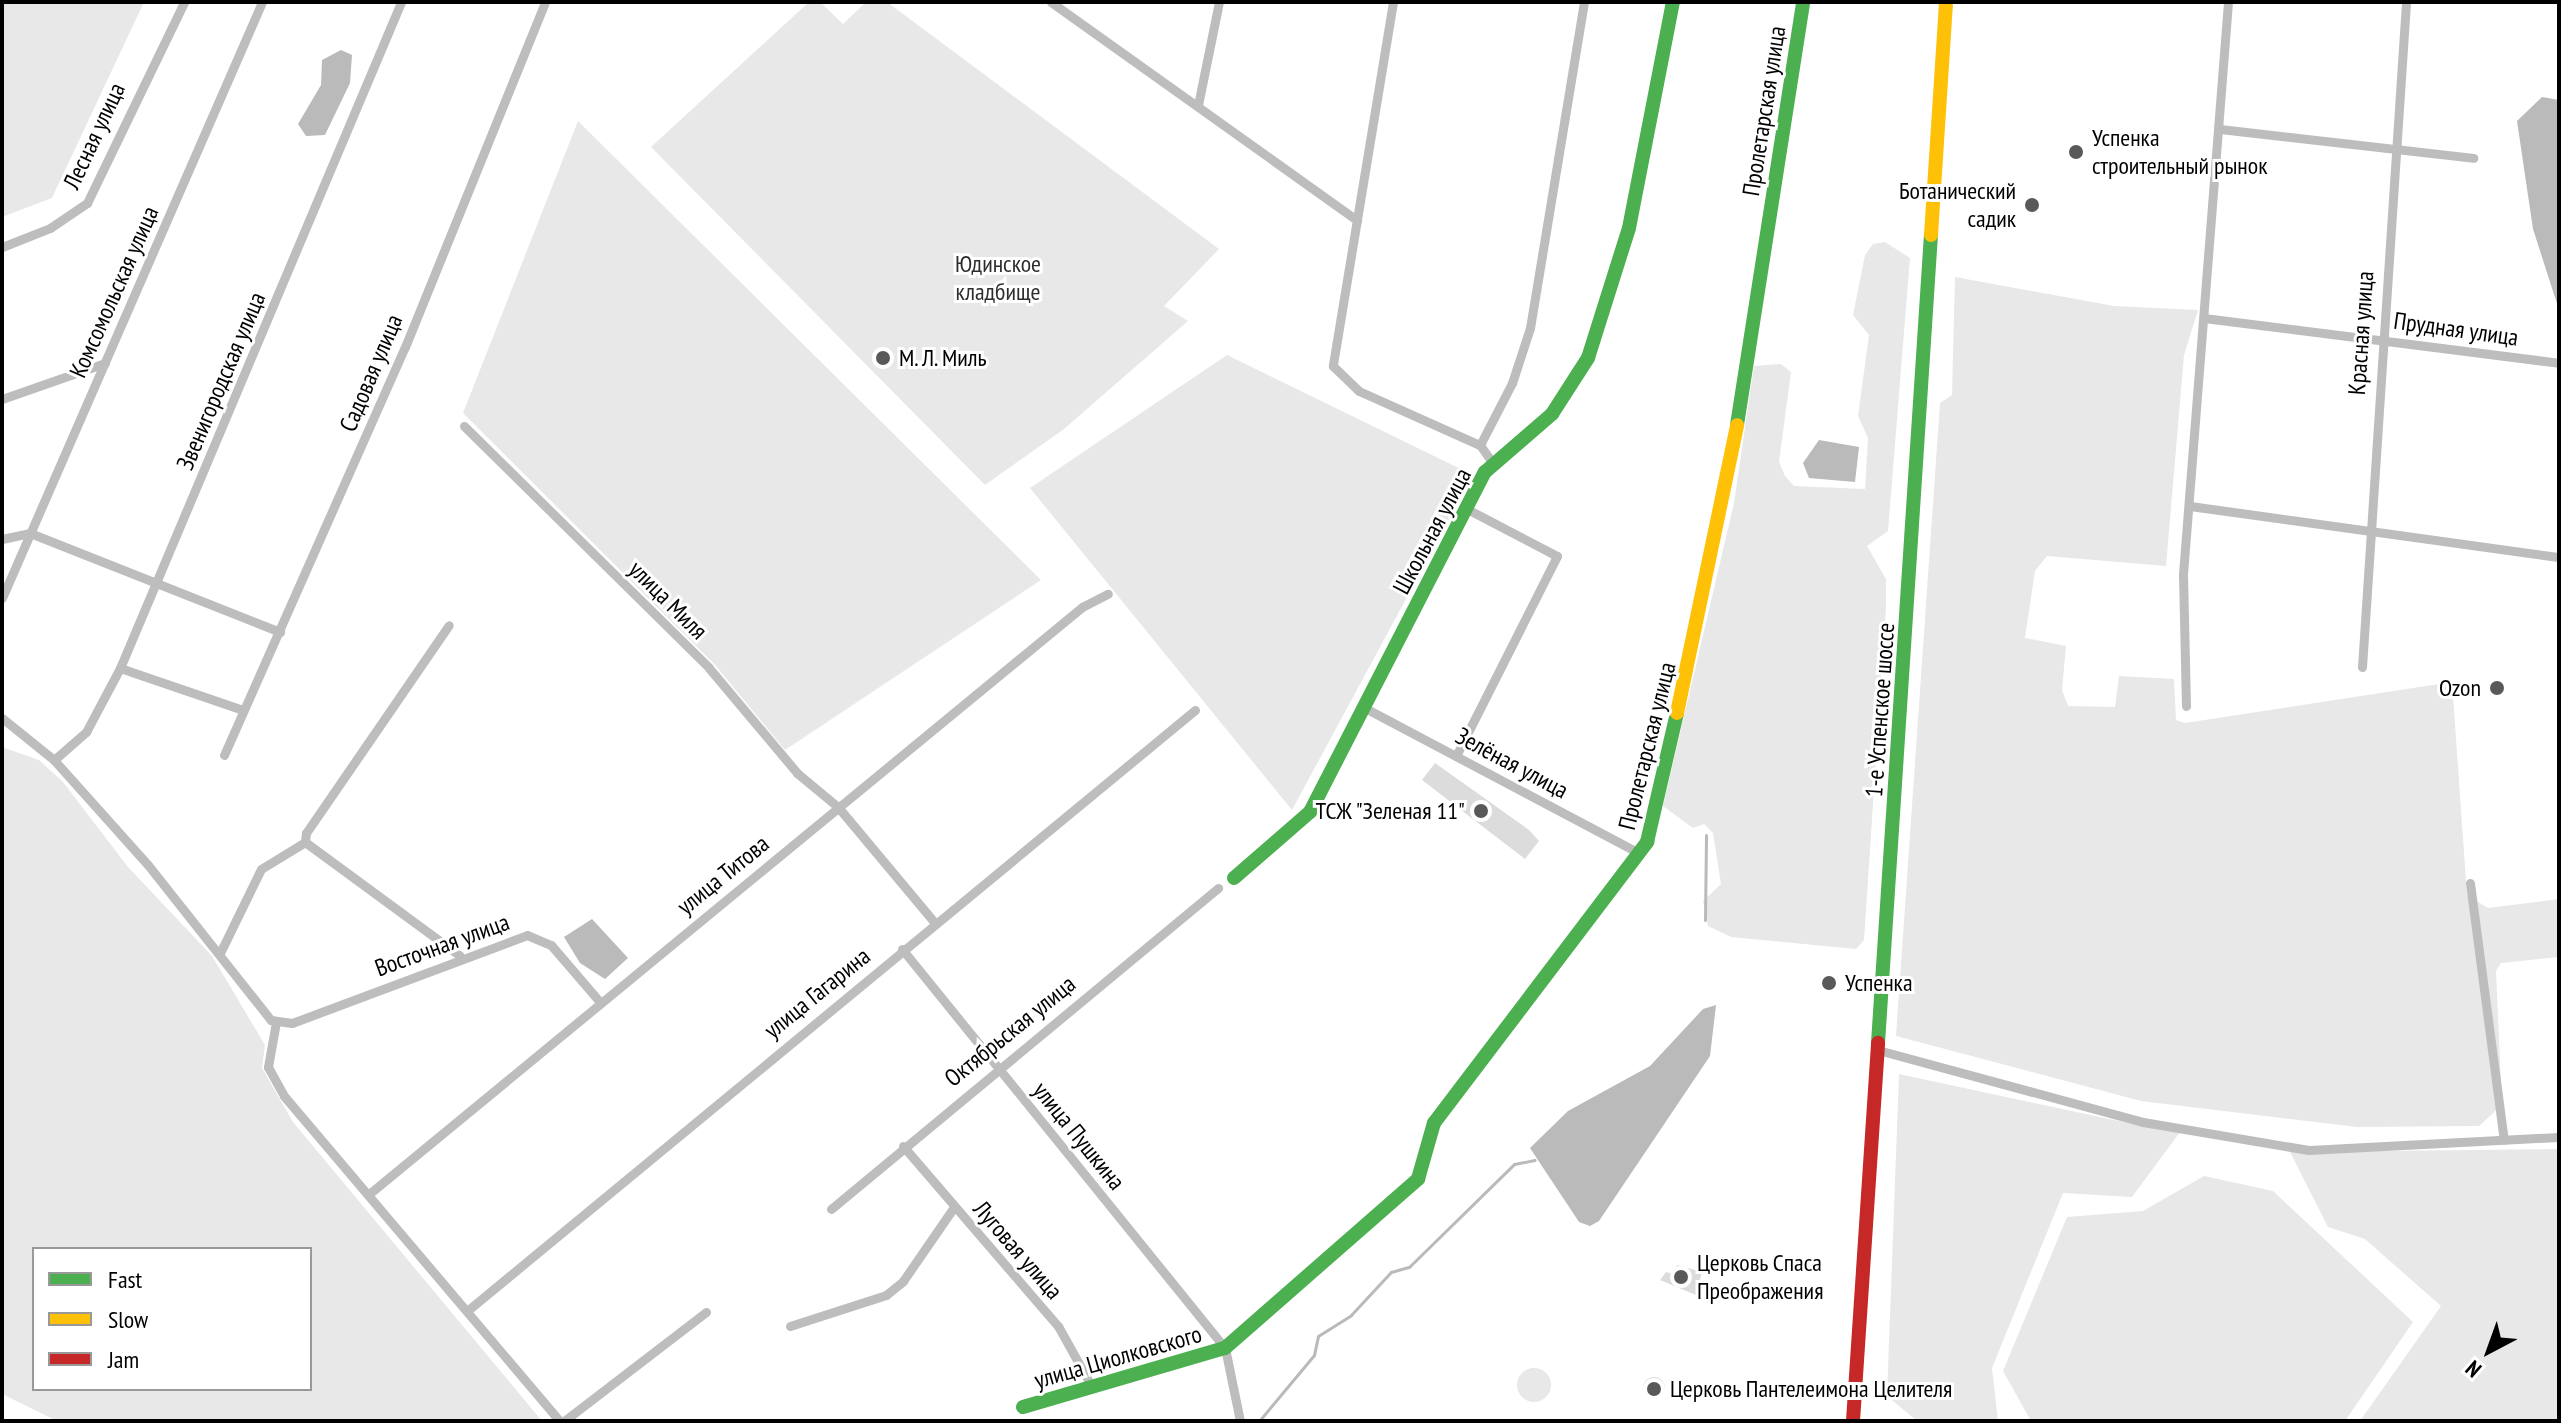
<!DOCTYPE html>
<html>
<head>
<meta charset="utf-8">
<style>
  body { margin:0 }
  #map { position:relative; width:2561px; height:1423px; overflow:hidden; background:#fff; font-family:"PT Sans Narrow",sans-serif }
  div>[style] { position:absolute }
  .green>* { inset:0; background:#e8e8e8 }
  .round { border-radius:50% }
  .water>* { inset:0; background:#bababa }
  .stream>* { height:3px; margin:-1.5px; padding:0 1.5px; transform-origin:1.5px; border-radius:1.5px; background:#bababa }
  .building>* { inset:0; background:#dcdcdc }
  .street>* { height:9px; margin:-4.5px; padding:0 4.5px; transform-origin:4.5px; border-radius:4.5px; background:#bdbdbd }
  .fast>* { height:14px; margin:-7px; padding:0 7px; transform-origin:7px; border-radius:7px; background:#4caf50 }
  .slow>* { height:14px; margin:-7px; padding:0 7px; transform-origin:7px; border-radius:7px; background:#ffc107 }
  .jam>* { height:14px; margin:-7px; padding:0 7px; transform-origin:7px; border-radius:7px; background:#c62828 }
  .dots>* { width:22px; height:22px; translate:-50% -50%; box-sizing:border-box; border:4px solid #fff; border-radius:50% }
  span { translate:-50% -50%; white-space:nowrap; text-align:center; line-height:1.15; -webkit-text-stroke:6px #fff; paint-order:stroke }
  .street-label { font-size:24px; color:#000 }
  .poi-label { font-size:24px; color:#000 }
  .left { translate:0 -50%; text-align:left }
  .right { translate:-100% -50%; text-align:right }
  .park-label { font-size:24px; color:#2d2d2d }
  .frame { position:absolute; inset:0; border:4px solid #000; pointer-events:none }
  .legend { position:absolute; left:32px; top:1247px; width:280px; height:144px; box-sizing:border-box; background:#fff; border:2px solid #999; margin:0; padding:10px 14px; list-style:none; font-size:24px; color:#000 }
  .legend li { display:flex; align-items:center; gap:16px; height:40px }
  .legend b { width:40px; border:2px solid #999 }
  .north { position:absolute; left:2449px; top:1311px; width:80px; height:80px; -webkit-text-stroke:6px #fff; paint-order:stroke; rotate:221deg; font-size:22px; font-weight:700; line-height:32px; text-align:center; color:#000 }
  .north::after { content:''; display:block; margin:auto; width:28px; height:36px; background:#000; clip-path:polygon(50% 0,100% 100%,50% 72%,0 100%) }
</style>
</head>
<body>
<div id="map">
  <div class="green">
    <div style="clip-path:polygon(2px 2px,144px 2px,52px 198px,2px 217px)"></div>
    <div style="clip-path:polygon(809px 2px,820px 2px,843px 24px,866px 2px,887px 2px,1219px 249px,1164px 306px,1188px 321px,1064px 429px,985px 485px,651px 147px)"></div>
    <div style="clip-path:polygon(578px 121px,1041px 580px,785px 750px,715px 665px,463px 413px)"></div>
    <div style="clip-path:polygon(1885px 242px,1910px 258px,1888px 531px,1867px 546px,1886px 579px,1886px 608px,1864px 940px,1856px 949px,1731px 937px,1708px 926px,1703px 901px,1721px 884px,1713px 833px,1704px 824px,1693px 828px,1663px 806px,1734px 503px,1754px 366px,1781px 364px,1791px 372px,1779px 462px,1785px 476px,1794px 486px,1865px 489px,1868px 438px,1858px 416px,1869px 335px,1853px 315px,1865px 255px,1873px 244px)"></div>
    <div style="clip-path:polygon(1955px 277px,2114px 306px,2198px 310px,2184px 355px,2166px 566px,2047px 556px,2035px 571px,2025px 638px,2066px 646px,2062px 690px,2068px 706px,2115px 707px,2119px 676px,2174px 679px,2176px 720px,2185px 723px,2452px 682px,2467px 895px,2488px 908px,2559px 899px,2559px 957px,2501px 963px,2496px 971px,2502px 1105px,2479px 1126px,2357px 1127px,2141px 1101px,1896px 1036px,1940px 403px,1952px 395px)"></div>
    <div style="clip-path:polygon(1227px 355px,1473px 475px,1292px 810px,1030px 488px)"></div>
    <div style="clip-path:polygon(evenodd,2px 747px,39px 760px,63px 782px,128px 867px,212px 956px,265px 1045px,262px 1068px,293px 1122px,542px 1421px,57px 1421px,2px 1394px,2px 747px,34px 1249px,310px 1249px,310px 1389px,34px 1389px,34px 1249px)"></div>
    <div style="clip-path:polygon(1899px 1074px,2142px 1126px,2183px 1128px,2132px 1197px,2063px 1193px,1992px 1368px,1998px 1421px,1917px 1421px,1887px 1396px)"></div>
    <div style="clip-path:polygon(2559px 1149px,2559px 1421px,2360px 1421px,2441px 1306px,2365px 1239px,2328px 1227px,2290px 1152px)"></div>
    <div style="clip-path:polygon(2204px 1176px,2273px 1191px,2413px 1322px,2345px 1421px,2031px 1421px,2003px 1371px,2067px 1217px,2143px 1211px)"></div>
    <div class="round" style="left:1517px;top:1368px;width:34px;height:34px"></div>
  </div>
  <div class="water">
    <div style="clip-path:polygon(341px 50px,352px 55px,350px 83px,325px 135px,306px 136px,298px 124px,321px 85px,322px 60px)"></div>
    <div style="clip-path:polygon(2542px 97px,2559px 100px,2559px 310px,2533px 229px,2517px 121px)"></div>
    <div style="clip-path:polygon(1819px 440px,1859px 447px,1855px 482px,1809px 478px,1803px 463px)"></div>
    <div style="clip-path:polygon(592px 919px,628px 958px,605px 979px,580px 963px,564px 937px)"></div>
    <div style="clip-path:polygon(1716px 1005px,1710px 1056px,1599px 1221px,1590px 1226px,1579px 1222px,1530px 1148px,1568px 1111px,1650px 1066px,1703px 1009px)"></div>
  </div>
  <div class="stream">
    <div style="left:1705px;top:920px;width:85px;rotate:-89.3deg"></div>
    <div style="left:1259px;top:1421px;width:86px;rotate:-50.2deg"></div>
    <div style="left:1314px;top:1355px;width:19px;rotate:-78deg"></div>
    <div style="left:1318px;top:1336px;width:39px;rotate:-32deg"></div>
    <div style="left:1351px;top:1315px;width:59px;rotate:-47.1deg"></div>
    <div style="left:1391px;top:1272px;width:19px;rotate:-16deg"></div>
    <div style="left:1409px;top:1267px;width:147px;rotate:-44.4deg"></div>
    <div style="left:1514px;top:1164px;width:21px;rotate:-11deg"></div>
  </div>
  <div class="building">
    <div style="clip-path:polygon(1435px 763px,1529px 830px,1539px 841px,1525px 859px,1422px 780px)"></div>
    <div style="clip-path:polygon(1677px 1265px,1702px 1272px,1696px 1295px,1660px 1280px,1666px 1272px,1674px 1274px)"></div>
    <div class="round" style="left:1643px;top:1377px;width:22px;height:22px"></div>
  </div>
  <div class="street">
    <div style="left:1051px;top:2px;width:376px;rotate:35.5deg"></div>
    <div style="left:1393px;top:2px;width:369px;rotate:99.4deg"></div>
    <div style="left:1333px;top:366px;width:36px;rotate:44deg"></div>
    <div style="left:1359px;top:391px;width:133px;rotate:24.1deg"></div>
    <div style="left:1480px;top:445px;width:24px;rotate:55deg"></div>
    <div style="left:1198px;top:105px;width:105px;rotate:-78.5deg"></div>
    <div style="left:2220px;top:129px;width:255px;rotate:6.5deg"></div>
    <div style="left:2px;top:247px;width:52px;rotate:-21.6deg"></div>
    <div style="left:50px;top:228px;width:45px;rotate:-34deg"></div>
    <div style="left:87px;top:203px;width:223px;rotate:-64.2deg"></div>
    <div style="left:2204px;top:318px;width:358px;rotate:7.2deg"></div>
    <div style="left:2px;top:399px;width:109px;rotate:-19.3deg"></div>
    <div style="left:464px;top:426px;width:344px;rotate:44.6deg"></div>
    <div style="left:709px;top:668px;width:137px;rotate:50deg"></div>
    <div style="left:797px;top:773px;width:53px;rotate:39.7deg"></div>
    <div style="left:838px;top:807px;width:150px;rotate:50.1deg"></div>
    <div style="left:1480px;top:445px;width:70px;rotate:-62.7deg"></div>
    <div style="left:1512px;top:383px;width:58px;rotate:-71.9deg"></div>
    <div style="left:1530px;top:328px;width:330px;rotate:-80.6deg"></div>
    <div style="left:2190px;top:506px;width:373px;rotate:7.9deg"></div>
    <div style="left:2px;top:539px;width:29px;rotate:-12deg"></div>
    <div style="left:30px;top:533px;width:269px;rotate:21.6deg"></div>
    <div style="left:2px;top:598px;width:650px;rotate:-66.43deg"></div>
    <div style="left:2362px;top:667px;width:666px;rotate:-86.21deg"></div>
    <div style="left:120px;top:668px;width:130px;rotate:18.9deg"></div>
    <div style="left:2186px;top:706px;width:132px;rotate:-91.3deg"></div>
    <div style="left:2183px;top:574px;width:574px;rotate:-85.5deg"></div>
    <div style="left:1365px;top:708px;width:310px;rotate:27.9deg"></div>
    <div style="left:2px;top:718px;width:67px;rotate:38.9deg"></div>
    <div style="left:54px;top:760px;width:141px;rotate:48.2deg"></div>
    <div style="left:148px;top:865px;width:198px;rotate:51.6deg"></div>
    <div style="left:271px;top:1020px;width:21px;rotate:8deg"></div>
    <div style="left:292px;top:1023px;width:251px;rotate:-20.5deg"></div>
    <div style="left:527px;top:935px;width:26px;rotate:23deg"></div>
    <div style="left:551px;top:945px;width:74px;rotate:49.4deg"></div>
    <div style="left:224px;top:755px;width:446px;rotate:-66.1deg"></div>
    <div style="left:405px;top:347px;width:372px;rotate:-67.9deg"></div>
    <div style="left:1456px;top:756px;width:224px;rotate:-63.2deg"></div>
    <div style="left:1557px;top:556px;width:102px;rotate:-152.4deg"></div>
    <div style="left:54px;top:760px;width:43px;rotate:-41.2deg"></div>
    <div style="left:86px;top:732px;width:72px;rotate:-62deg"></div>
    <div style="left:120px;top:668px;width:723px;rotate:-67.12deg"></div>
    <div style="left:305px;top:842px;width:9px;rotate:-84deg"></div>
    <div style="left:306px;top:833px;width:252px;rotate:-55.5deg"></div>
    <div style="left:305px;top:842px;width:192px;rotate:36.3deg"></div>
    <div style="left:2470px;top:883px;width:259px;rotate:82.5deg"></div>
    <div style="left:902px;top:949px;width:513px;rotate:51.01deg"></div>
    <div style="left:1225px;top:1348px;width:75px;rotate:78.4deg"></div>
    <div style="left:220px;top:953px;width:93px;rotate:-64deg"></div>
    <div style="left:261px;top:869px;width:52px;rotate:-31.5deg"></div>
    <div style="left:276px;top:1022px;width:46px;rotate:100.1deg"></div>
    <div style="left:268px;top:1067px;width:33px;rotate:61deg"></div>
    <div style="left:284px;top:1096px;width:426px;rotate:49.7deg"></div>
    <div style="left:1878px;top:1050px;width:275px;rotate:15.2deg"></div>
    <div style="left:2143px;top:1122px;width:168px;rotate:9.6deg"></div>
    <div style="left:2309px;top:1150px;width:250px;rotate:-3deg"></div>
    <div style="left:903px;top:1146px;width:238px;rotate:49.3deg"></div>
    <div style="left:1058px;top:1326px;width:70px;rotate:60.9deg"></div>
    <div style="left:369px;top:1194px;width:924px;rotate:-39.46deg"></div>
    <div style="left:1082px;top:607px;width:29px;rotate:-27deg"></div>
    <div style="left:831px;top:1209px;width:503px;rotate:-39.67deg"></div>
    <div style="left:467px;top:1311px;width:944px;rotate:-39.54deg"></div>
    <div style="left:790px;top:1326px;width:101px;rotate:-17.9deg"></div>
    <div style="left:886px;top:1295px;width:22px;rotate:-39deg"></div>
    <div style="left:903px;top:1281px;width:90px;rotate:-55.4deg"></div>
    <div style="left:564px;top:1421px;width:179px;rotate:-37.5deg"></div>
  </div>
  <div class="fast">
    <div style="left:1737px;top:425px;width:428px;rotate:-81.1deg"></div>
    <div style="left:1234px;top:878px;width:101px;rotate:-41deg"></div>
    <div style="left:1310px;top:812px;width:382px;rotate:-62.8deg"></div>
    <div style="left:1485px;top:472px;width:89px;rotate:-40.9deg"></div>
    <div style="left:1552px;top:414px;width:67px;rotate:-57.3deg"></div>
    <div style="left:1588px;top:358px;width:136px;rotate:-72.5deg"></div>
    <div style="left:1629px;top:228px;width:230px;rotate:-79deg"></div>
    <div style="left:1878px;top:1043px;width:810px;rotate:-86.25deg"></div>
    <div style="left:1023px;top:1407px;width:210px;rotate:-16.3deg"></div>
    <div style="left:1225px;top:1348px;width:257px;rotate:-41.2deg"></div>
    <div style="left:1418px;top:1179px;width:58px;rotate:-74.1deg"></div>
    <div style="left:1434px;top:1123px;width:353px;rotate:-52.8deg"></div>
    <div style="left:1647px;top:842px;width:132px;rotate:-76.9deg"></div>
  </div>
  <div class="slow">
    <div style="left:1931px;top:235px;width:233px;rotate:-86.3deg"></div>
    <div style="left:1677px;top:713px;width:294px;rotate:-78.2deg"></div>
  </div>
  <div class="jam">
    <div style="left:1853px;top:1421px;width:379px;rotate:-86.2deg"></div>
  </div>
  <div class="dots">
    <div style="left:2076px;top:152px;background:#595959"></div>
    <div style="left:2032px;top:205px;background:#595959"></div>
    <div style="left:883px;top:358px;background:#595959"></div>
    <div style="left:2497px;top:688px;background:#595959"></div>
    <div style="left:1481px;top:811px;background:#595959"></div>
    <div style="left:1829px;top:983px;background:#595959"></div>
    <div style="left:1681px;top:1277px;background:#595959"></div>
    <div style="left:1654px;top:1389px;background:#595959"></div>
  </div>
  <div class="street-label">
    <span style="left:1764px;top:111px;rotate:-81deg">Пролетарская улица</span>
    <span style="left:94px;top:136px;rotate:-65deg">Лесная улица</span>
    <span style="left:114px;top:292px;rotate:-66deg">Комсомольская улица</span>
    <span style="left:2456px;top:329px;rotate:8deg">Прудная улица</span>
    <span style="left:2361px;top:333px;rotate:-86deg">Красная улица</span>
    <span style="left:371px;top:373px;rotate:-67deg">Садовая улица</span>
    <span style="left:221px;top:381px;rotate:-67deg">Звенигородская улица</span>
    <span style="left:1432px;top:531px;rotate:-62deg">Школьная улица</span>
    <span style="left:668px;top:600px;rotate:45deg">улица Миля</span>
    <span style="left:1880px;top:710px;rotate:-86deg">1-е Успенское шоссе</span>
    <span style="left:1647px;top:746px;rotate:-76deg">Пролетарская улица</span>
    <span style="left:1512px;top:763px;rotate:28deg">Зелёная улица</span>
    <span style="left:723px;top:875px;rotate:-39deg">улица Титова</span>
    <span style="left:442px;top:945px;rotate:-20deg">Восточная улица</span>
    <span style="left:817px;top:993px;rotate:-39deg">улица Гагарина</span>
    <span style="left:1010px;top:1031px;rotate:-39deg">Октябрьская улица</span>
    <span style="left:1079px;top:1136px;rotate:51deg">улица Пушкина</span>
    <span style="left:1018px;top:1250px;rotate:49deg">Луговая улица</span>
    <span style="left:1118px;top:1357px;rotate:-16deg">улица Циолковского</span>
  </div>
  <div class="poi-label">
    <span class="left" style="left:2092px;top:152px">Успенка<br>строительный рынок</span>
    <span class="right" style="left:2016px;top:205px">Ботанический<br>садик</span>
    <span class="left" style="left:899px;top:358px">М. Л. Миль</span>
    <span class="right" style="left:2481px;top:688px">Ozon</span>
    <span class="right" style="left:1465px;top:811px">ТСЖ "Зеленая 11"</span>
    <span class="left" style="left:1845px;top:983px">Успенка</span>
    <span class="left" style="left:1697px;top:1277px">Церковь Спаса<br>Преображения</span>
    <span class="left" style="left:1670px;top:1389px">Церковь Пантелеимона Целителя</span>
  </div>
  <div class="park-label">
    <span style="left:998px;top:278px">Юдинское<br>кладбище</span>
  </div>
  <div class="frame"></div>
  <ul class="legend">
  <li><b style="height:10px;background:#4caf50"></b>Fast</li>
  <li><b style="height:10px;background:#ffc107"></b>Slow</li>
  <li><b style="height:10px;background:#c62828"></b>Jam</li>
  </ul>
  <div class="north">N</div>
</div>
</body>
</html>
